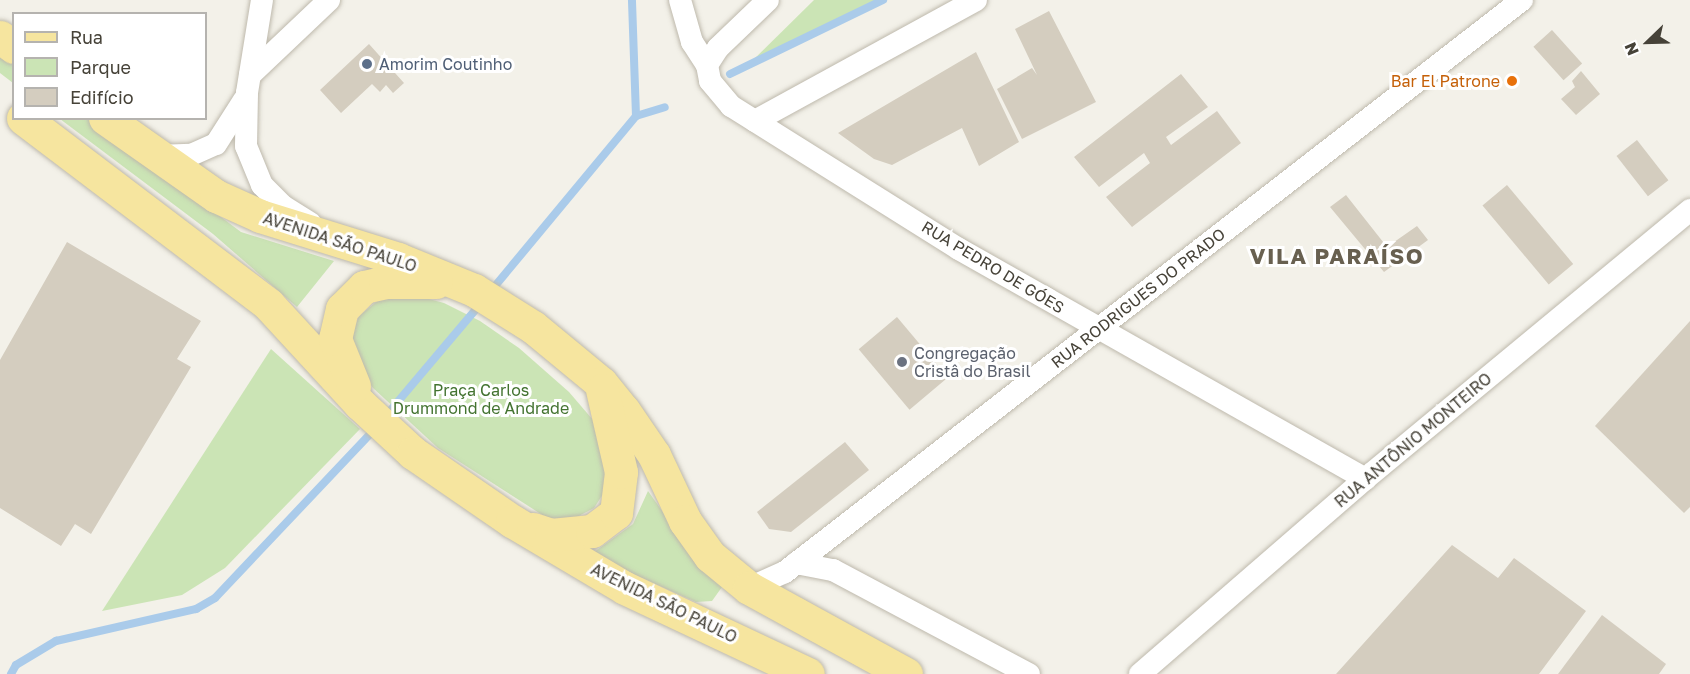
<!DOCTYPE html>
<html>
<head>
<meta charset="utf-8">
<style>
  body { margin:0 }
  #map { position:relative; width:1690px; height:674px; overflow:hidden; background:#f3f1e9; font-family:"Golos Text",sans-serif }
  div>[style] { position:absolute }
  .green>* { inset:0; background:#cbe4b5 }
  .stream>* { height:8px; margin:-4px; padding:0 4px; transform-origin:4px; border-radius:4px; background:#aacbea }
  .building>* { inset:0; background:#d4cdbf; transform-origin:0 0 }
  .roads { filter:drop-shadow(0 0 2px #beb9ac) drop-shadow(0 0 2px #beb9ac) }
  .minor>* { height:22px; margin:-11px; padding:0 11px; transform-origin:11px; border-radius:11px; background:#fff }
  .primary>* { height:33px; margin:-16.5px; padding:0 16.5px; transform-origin:16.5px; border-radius:16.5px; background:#f6e59f }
  .dots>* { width:16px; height:16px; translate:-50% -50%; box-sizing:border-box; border:3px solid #fff; border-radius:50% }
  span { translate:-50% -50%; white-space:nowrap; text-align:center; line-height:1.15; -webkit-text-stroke:6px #fff; paint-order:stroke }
  .service-label { font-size:16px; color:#4e5e75 }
  .left { translate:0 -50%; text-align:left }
  .food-label { font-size:16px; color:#c56008 }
  .right { translate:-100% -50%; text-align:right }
  .street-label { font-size:16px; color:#464238 }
  .worship-label { font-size:16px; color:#5b616d }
  .park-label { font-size:16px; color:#437330 }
  .district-label { font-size:22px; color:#686050; font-weight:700; letter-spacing:1.5px }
  .legend { position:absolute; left:12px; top:12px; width:195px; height:108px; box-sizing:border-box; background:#fff; border:2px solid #b5b3af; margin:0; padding:8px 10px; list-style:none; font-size:18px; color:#464238 }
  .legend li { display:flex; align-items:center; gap:12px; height:30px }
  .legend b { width:30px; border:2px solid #b5b3af }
  .north { position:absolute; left:1618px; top:12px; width:60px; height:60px; -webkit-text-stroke:4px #fff; paint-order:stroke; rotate:247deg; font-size:16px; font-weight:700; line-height:24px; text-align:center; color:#464238 }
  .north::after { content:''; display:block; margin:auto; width:21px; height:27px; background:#464238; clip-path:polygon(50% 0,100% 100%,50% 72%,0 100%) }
</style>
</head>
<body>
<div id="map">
  <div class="green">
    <div style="clip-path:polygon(814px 0,876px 0,745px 68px)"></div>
    <div style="clip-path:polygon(0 51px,13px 61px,13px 83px,0 73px)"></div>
    <div style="clip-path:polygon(60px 119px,90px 119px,241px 232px,334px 261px,297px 307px,213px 234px)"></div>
    <div style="clip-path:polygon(410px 294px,444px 303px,480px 321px,519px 348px,569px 392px,593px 420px,604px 441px,607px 488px,594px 508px,573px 519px,547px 518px,438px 448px,373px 388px,357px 365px,349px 341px,359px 316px,381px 298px)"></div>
    <div style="clip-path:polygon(271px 349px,360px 429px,225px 568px,182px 595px,102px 611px)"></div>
    <div style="clip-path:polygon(648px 491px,703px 569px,722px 587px,712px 601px,696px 602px,590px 555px,633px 524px)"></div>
  </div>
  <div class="stream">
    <div style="left:730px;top:74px;width:170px;rotate:-25.8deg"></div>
    <div style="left:636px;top:116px;width:30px;rotate:-17deg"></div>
    <div style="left:490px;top:292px;width:229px;rotate:-50.3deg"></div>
    <div style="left:636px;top:116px;width:116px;rotate:-92deg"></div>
    <div style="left:384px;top:418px;width:152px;rotate:-49.8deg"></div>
    <div style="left:11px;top:674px;width:10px;rotate:-61deg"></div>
    <div style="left:16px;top:665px;width:47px;rotate:-31deg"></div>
    <div style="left:56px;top:641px;width:144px;rotate:-12.9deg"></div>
    <div style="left:196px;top:609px;width:22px;rotate:-30deg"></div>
    <div style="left:215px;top:598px;width:234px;rotate:-46.6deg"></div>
  </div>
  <div class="building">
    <div style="clip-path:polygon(1049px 11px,1096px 102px,1022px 139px,997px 89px,1032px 68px,1037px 75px,1015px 29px)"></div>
    <div style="left:1552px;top:30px;width:45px;height:25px;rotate:48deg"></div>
    <div style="clip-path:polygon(369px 44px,404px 83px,393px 93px,386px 85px,380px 92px,372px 84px,341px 113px,320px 90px)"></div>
    <div style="clip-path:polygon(976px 52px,1019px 142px,979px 166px,962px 128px,892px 165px,874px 159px,838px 133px)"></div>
    <div style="clip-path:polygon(1581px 71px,1600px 94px,1576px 115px,1561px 99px,1575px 87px,1572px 81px)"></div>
    <div style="clip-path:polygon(1181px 74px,1208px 107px,1166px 137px,1171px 145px,1217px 111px,1241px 143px,1132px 227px,1106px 197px,1150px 163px,1144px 153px,1099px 187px,1074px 157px)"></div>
    <div style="left:1637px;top:140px;width:51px;height:26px;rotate:52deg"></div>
    <div style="left:1507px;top:185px;width:103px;height:32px;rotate:50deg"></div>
    <div style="clip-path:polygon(1346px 195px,1387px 247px,1417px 226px,1428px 240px,1384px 272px,1330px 207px)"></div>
    <div style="clip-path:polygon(67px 242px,201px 321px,177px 359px,191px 367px,91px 534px,75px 524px,61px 546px,0 508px,0 360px)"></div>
    <div style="left:897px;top:317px;width:79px;height:50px;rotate:50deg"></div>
    <div style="clip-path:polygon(1690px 321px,1690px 507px,1684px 513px,1595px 426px)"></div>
    <div style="clip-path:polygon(845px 442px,869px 470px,791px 532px,769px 529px,757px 512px)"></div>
    <div style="clip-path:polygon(1452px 545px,1498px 578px,1514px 558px,1586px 611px,1539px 674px,1336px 674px)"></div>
    <div style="clip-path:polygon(1602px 615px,1666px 664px,1659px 674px,1558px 674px)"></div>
  </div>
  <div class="roads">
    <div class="minor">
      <div style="left:262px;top:0;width:94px;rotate:99.2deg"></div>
      <div style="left:247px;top:93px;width:53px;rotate:91.1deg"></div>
      <div style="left:246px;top:146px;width:42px;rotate:67.7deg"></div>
      <div style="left:262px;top:185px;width:30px;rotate:45deg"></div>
      <div style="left:283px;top:206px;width:32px;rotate:32deg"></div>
      <div style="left:680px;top:0;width:44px;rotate:74.1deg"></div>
      <div style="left:692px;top:42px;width:27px;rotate:57deg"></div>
      <div style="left:707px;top:65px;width:16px;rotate:79deg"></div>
      <div style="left:710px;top:81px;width:33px;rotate:50deg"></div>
      <div style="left:731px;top:106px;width:269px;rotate:32.1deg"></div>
      <div style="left:959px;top:249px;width:467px;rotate:29.5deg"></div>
      <div style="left:707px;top:65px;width:20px;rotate:-57deg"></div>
      <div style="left:718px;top:48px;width:69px;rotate:-43.8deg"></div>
      <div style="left:250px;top:75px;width:109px;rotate:-43.5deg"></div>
      <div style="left:755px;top:121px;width:252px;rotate:-28.7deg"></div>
      <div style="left:157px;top:156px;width:34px;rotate:-2deg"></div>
      <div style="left:191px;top:155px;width:27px;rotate:-24deg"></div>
      <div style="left:216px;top:144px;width:52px;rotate:-57.5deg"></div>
      <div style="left:796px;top:563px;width:38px;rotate:11deg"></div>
      <div style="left:833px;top:570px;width:222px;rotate:28deg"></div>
      <div style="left:749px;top:588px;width:39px;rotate:-24deg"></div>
      <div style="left:785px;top:572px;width:933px;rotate:-37.82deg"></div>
      <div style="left:1140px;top:674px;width:298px;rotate:-40.9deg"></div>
      <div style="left:1365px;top:479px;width:422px;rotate:-39.6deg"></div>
    </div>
    <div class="primary">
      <div style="left:0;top:37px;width:17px;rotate:36deg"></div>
      <div style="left:23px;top:118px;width:308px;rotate:37.2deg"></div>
      <div style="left:268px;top:304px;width:136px;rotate:47.4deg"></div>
      <div style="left:360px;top:404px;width:72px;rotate:42.8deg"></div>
      <div style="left:413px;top:453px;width:120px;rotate:34.5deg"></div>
      <div style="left:512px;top:521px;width:131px;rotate:30.7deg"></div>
      <div style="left:625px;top:588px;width:202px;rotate:25.2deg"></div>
      <div style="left:105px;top:118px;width:136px;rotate:35.1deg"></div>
      <div style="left:216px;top:196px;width:48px;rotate:24.4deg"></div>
      <div style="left:260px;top:216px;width:145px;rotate:17.3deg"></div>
      <div style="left:398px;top:259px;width:82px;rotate:22.2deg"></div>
      <div style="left:474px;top:290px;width:70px;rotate:32.1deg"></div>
      <div style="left:533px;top:327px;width:88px;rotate:39.5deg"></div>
      <div style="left:601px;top:383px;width:36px;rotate:51deg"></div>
      <div style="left:624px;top:411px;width:53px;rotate:55.7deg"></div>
      <div style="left:654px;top:455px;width:73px;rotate:64.8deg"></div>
      <div style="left:685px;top:521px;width:43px;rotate:54.5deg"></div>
      <div style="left:710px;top:556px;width:50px;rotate:39.4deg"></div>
      <div style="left:749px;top:588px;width:179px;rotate:28.7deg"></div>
      <div style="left:354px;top:386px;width:51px;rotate:-112deg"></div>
      <div style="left:335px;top:339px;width:31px;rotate:-77deg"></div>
      <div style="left:342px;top:309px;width:31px;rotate:-45deg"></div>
      <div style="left:364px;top:287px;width:22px;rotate:-13deg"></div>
      <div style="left:385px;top:282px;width:51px"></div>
      <div style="left:533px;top:529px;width:19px;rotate:18deg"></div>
      <div style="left:551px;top:535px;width:41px;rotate:-5.6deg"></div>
      <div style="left:592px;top:531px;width:30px;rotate:-37deg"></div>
      <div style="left:616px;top:513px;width:41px;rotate:-83deg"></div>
      <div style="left:621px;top:472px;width:84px;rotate:-103deg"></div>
    </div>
  </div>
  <div class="dots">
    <div style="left:367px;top:64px;background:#5c6f8a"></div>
    <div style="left:1512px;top:81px;background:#e8710a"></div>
    <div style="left:902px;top:362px;background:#6b7280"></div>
  </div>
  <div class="service-label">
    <span class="left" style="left:379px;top:64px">Amorim Coutinho</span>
  </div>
  <div class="food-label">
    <span class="right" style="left:1500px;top:81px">Bar El Patrone</span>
  </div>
  <div class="street-label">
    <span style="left:340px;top:242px;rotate:18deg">AVENIDA SÃO PAULO</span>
    <span style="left:993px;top:267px;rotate:31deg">RUA PEDRO DE GÓES</span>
    <span style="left:1138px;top:298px;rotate:-38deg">RUA RODRIGUES DO PRADO</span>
    <span style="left:1413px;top:440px;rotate:-40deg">RUA ANTÔNIO MONTEIRO</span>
    <span style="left:664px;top:603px;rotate:26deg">AVENIDA SÃO PAULO</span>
  </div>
  <div class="worship-label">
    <span class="left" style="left:914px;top:362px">Congregação<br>Cristâ do Brasil</span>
  </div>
  <div class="park-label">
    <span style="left:481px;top:399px">Praça Carlos<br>Drummond de Andrade</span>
  </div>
  <div class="district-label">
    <span style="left:1337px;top:256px">VILA PARAÍSO</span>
  </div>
  <ul class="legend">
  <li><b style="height:8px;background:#f6e59f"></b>Rua</li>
  <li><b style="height:16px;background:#cbe4b5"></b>Parque</li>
  <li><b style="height:16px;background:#d4cdbf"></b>Edifício</li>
  </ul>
  <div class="north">N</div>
</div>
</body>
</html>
